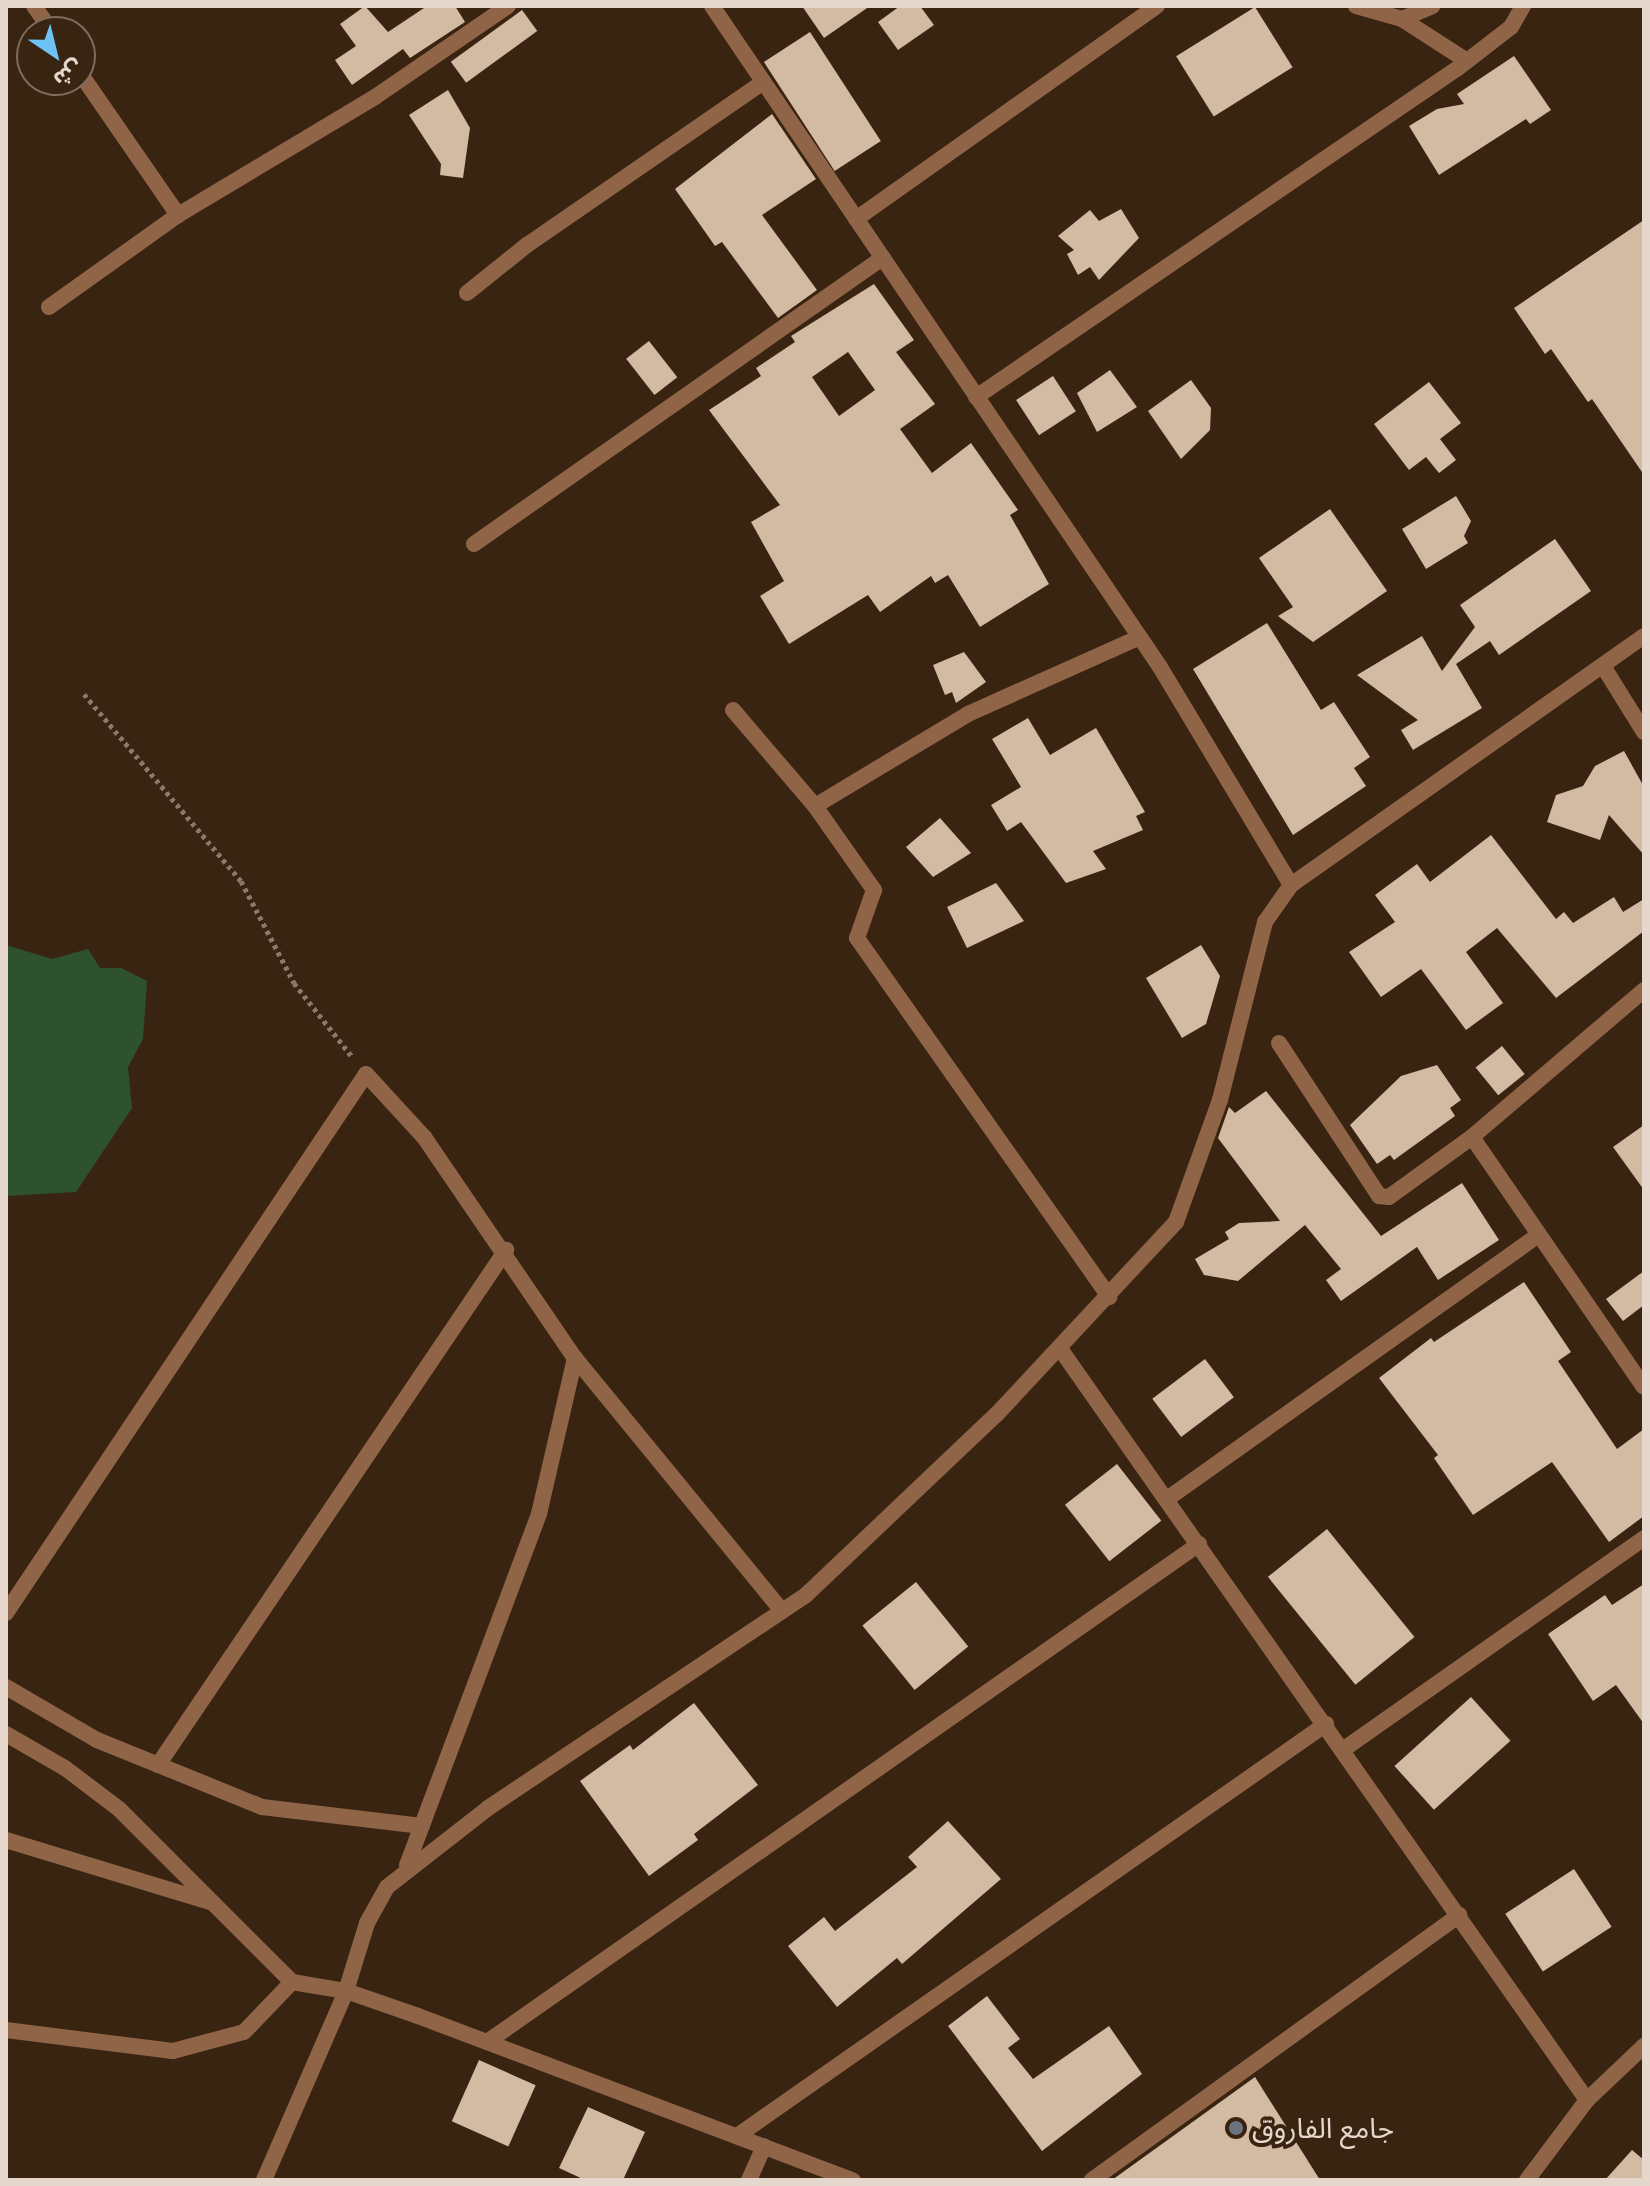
<!DOCTYPE html>
<html>
<head>
<meta charset="utf-8">
<style>
  body { margin:0 }
  #map { position:relative; width:1650px; height:2186px; overflow:hidden; background:#392412; font-family:Mulish,"Noto Sans Arabic",sans-serif }
  div>[style] { position:absolute }
  .green>* { inset:0; background:#2e522e }
  .building>* { inset:0; background:#d3baa2; transform-origin:0 0 }
  .path>* { height:5px; margin-top:-2.5px; transform-origin:0; background:repeating-linear-gradient(90deg,#8a786a 0 4px,transparent 0 8px) }
  .street>* { height:16px; margin:-8px; padding:0 8px; transform-origin:8px; border-radius:8px; background:#906447 }
  .dots>* { width:22px; height:22px; translate:-50% -50%; box-sizing:border-box; border:4px solid #392412; border-radius:50% }
  span { translate:-50% -50%; white-space:nowrap; text-align:center; line-height:1.15; -webkit-text-stroke:8px #392412; paint-order:stroke }
  .poi-label { font-size:28px; color:#e6d7cd }
  .left { translate:0 -50%; text-align:left }
  .frame { position:absolute; inset:0; border:8px solid #e6d7cd; pointer-events:none }
  .north { position:absolute; left:16px; top:16px; width:80px; height:80px; box-sizing:border-box; background:#392412; border:2px solid #7e6c5d; border-radius:50%; rotate:145deg; font-size:22px; font-weight:700; line-height:32px; text-align:center; color:#e6d7cd }
  .north::after { content:''; display:block; margin:auto; width:28px; height:36px; background:#6fc2f4; clip-path:polygon(50% 0,100% 100%,50% 72%,0 100%) }
</style>
</head>
<body>
<div id="map">
  <div class="green">
    <div style="clip-path:polygon(6px 945px,52px 959px,88px 949px,100px 968px,121px 968px,147px 981px,143px 1039px,128px 1067px,132px 1108px,76px 1192px,6px 1196px)"></div>
  </div>
  <div class="building">
    <div style="clip-path:polygon(365px 6px,388px 32px,427px 6px,455px 6px,465px 22px,410px 58px,403px 49px,352px 85px,335px 60px,356px 46px,340px 24px)"></div>
    <div style="clip-path:polygon(802px 6px,870px 6px,824px 38px)"></div>
    <div style="clip-path:polygon(900px 6px,920px 6px,934px 25px,898px 50px,878px 22px)"></div>
    <div style="left:1255px;top:7px;width:71px;height:93px;rotate:58deg"></div>
    <div style="left:522px;top:10px;width:26px;height:88px;rotate:54deg"></div>
    <div style="left:810px;top:32px;width:130px;height:55px;rotate:57deg"></div>
    <div style="clip-path:polygon(1514px 56px,1551px 110px,1530px 124px,1526px 119px,1439px 175px,1409px 126px,1437px 109px,1464px 104px,1457px 94px)"></div>
    <div style="clip-path:polygon(448px 90px,470px 128px,463px 178px,440px 175px,441px 164px,409px 115px)"></div>
    <div style="clip-path:polygon(772px 114px,816px 179px,762px 215px,817px 290px,778px 318px,722px 242px,715px 246px,675px 189px)"></div>
    <div style="clip-path:polygon(1121px 209px,1139px 238px,1099px 280px,1090px 267px,1078px 275px,1067px 254px,1074px 250px,1058px 236px,1090px 210px,1099px 221px)"></div>
    <div style="clip-path:polygon(1644px 220px,1644px 475px,1592px 399px,1588px 402px,1551px 349px,1545px 354px,1514px 308px)"></div>
    <div style="clip-path:polygon(evenodd,874px 284px,914px 340px,896px 352px,935px 404px,900px 429px,932px 473px,971px 443px,1018px 510px,1010px 515px,1049px 584px,980px 627px,948px 575px,935px 583px,931px 576px,880px 612px,868px 595px,789px 644px,760px 596px,784px 581px,751px 522px,780px 505px,709px 410px,761px 376px,756px 368px,795px 342px,791px 336px,874px 284px,848px 352px,875px 390px,839px 416px,812px 377px,848px 352px)"></div>
    <div style="left:649px;top:341px;width:46px;height:29px;rotate:52deg"></div>
    <div style="clip-path:polygon(1110px 370px,1137px 407px,1097px 432px,1077px 393px)"></div>
    <div style="left:1053px;top:376px;width:42px;height:44px;rotate:57deg"></div>
    <div style="clip-path:polygon(1191px 380px,1211px 408px,1210px 430px,1181px 459px,1148px 411px)"></div>
    <div style="clip-path:polygon(1429px 382px,1461px 423px,1440px 439px,1456px 460px,1439px 473px,1426px 457px,1409px 470px,1374px 424px)"></div>
    <div style="clip-path:polygon(1456px 496px,1471px 521px,1464px 536px,1468px 543px,1426px 569px,1402px 529px)"></div>
    <div style="clip-path:polygon(1330px 509px,1387px 591px,1313px 642px,1278px 616px,1293px 607px,1259px 558px)"></div>
    <div style="clip-path:polygon(1555px 539px,1591px 591px,1499px 655px,1490px 641px,1456px 664px,1482px 708px,1413px 750px,1401px 730px,1418px 720px,1357px 675px,1422px 636px,1442px 671px,1475px 627px,1460px 605px)"></div>
    <div style="clip-path:polygon(1267px 623px,1321px 710px,1334px 702px,1370px 757px,1354px 768px,1366px 786px,1293px 835px,1193px 669px)"></div>
    <div style="clip-path:polygon(964px 652px,986px 682px,956px 703px,952px 692px,945px 695px,933px 665px)"></div>
    <div style="clip-path:polygon(1028px 718px,1050px 755px,1096px 728px,1145px 812px,1136px 816px,1143px 830px,1093px 851px,1106px 869px,1066px 883px,1021px 822px,1007px 831px,991px 805px,1021px 787px,992px 739px)"></div>
    <div style="clip-path:polygon(1624px 751px,1644px 787px,1644px 855px,1609px 815px,1600px 840px,1547px 822px,1556px 795px,1583px 786px,1595px 766px)"></div>
    <div style="clip-path:polygon(940px 818px,971px 853px,933px 877px,906px 847px)"></div>
    <div style="clip-path:polygon(1491px 835px,1556px 919px,1564px 912px,1573px 923px,1614px 897px,1623px 912px,1644px 899px,1644px 931px,1556px 998px,1497px 928px,1466px 952px,1503px 1003px,1466px 1030px,1421px 969px,1381px 997px,1349px 952px,1395px 922px,1375px 895px,1417px 864px,1430px 882px)"></div>
    <div style="clip-path:polygon(996px 883px,1024px 921px,967px 948px,947px 907px)"></div>
    <div style="clip-path:polygon(1201px 945px,1220px 976px,1206px 1024px,1182px 1038px,1146px 978px)"></div>
    <div style="left:1502px;top:1046px;width:36px;height:34px;rotate:51deg"></div>
    <div style="clip-path:polygon(1437px 1065px,1461px 1100px,1450px 1108px,1455px 1116px,1394px 1160px,1390px 1155px,1377px 1164px,1350px 1125px,1401px 1076px)"></div>
    <div style="clip-path:polygon(1266px 1091px,1381px 1236px,1462px 1183px,1499px 1240px,1438px 1280px,1417px 1247px,1341px 1301px,1326px 1280px,1341px 1269px,1305px 1225px,1238px 1281px,1204px 1275px,1195px 1259px,1229px 1239px,1225px 1232px,1239px 1223px,1280px 1221px,1218px 1138px,1229px 1107px,1235px 1113px)"></div>
    <div style="clip-path:polygon(1644px 1125px,1644px 1190px,1613px 1147px)"></div>
    <div style="clip-path:polygon(1644px 1271px,1644px 1305px,1623px 1321px,1606px 1299px)"></div>
    <div style="clip-path:polygon(1524px 1282px,1571px 1352px,1558px 1361px,1617px 1449px,1644px 1429px,1644px 1516px,1609px 1542px,1552px 1462px,1473px 1515px,1434px 1458px,1438px 1455px,1379px 1378px,1431px 1338px,1434px 1342px)"></div>
    <div style="left:1205px;top:1359px;width:48px;height:66px;rotate:53deg"></div>
    <div style="left:1117px;top:1464px;width:72px;height:66px;rotate:52deg"></div>
    <div style="left:1327px;top:1529px;width:139px;height:76px;rotate:51deg"></div>
    <div style="left:916px;top:1582px;width:83px;height:69px;rotate:51deg"></div>
    <div style="clip-path:polygon(1644px 1584px,1644px 1724px,1616px 1685px,1593px 1701px,1548px 1634px,1605px 1595px,1612px 1605px)"></div>
    <div style="left:1471px;top:1697px;width:59px;height:103px;rotate:48deg"></div>
    <div style="clip-path:polygon(694px 1703px,758px 1785px,694px 1834px,698px 1840px,649px 1876px,580px 1781px,630px 1745px,633px 1750px)"></div>
    <div style="clip-path:polygon(948px 1821px,1001px 1879px,902px 1964px,897px 1958px,837px 2007px,788px 1946px,824px 1917px,835px 1931px,917px 1867px,908px 1857px)"></div>
    <div style="left:1574px;top:1869px;width:69px;height:82px;rotate:57deg"></div>
    <div style="clip-path:polygon(987px 1996px,1020px 2039px,1008px 2048px,1033px 2079px,1109px 2026px,1142px 2074px,1042px 2151px,948px 2026px)"></div>
    <div style="left:479px;top:2060px;width:62px;height:67px;rotate:24deg"></div>
    <div style="clip-path:polygon(1255px 2077px,1320px 2180px,1112px 2180px)"></div>
    <div style="clip-path:polygon(588px 2107px,645px 2132px,623px 2180px,585px 2180px,559px 2168px)"></div>
    <div style="clip-path:polygon(1632px 2150px,1644px 2160px,1644px 2180px,1605px 2180px)"></div>
  </div>
  <div class="path">
    <div style="left:84px;top:694px;width:244px;rotate:50deg"></div>
    <div style="left:241px;top:881px;width:115px;rotate:62.5deg"></div>
    <div style="left:294px;top:983px;width:95px;rotate:51.8deg"></div>
  </div>
  <div class="street">
    <div style="left:34px;top:6px;width:32px;rotate:55deg"></div>
    <div style="left:712px;top:6px;width:799px;rotate:55.87deg"></div>
    <div style="left:1160px;top:667px;width:254px;rotate:59deg"></div>
    <div style="left:1356px;top:6px;width:48px;rotate:15.8deg"></div>
    <div style="left:1402px;top:19px;width:33px;rotate:-23deg"></div>
    <div style="left:1402px;top:19px;width:77px;rotate:32.9deg"></div>
    <div style="left:80px;top:73px;width:173px;rotate:55.4deg"></div>
    <div style="left:178px;top:215px;width:230px;rotate:-30.9deg"></div>
    <div style="left:375px;top:97px;width:161px;rotate:-34.4deg"></div>
    <div style="left:856px;top:219px;width:369px;rotate:-35.3deg"></div>
    <div style="left:467px;top:293px;width:77px;rotate:-38.7deg"></div>
    <div style="left:527px;top:245px;width:287px;rotate:-34.6deg"></div>
    <div style="left:49px;top:307px;width:158px;rotate:-35.5deg"></div>
    <div style="left:976px;top:397px;width:584px;rotate:-34.32deg"></div>
    <div style="left:1458px;top:68px;width:67px;rotate:-37.7deg"></div>
    <div style="left:1511px;top:27px;width:24px;rotate:-60deg"></div>
    <div style="left:474px;top:544px;width:499px;rotate:-35deg"></div>
    <div style="left:1603px;top:666px;width:78px;rotate:58.2deg"></div>
    <div style="left:733px;top:710px;width:126px;rotate:49.5deg"></div>
    <div style="left:815px;top:806px;width:103px;rotate:54.9deg"></div>
    <div style="left:874px;top:890px;width:51px;rotate:109.5deg"></div>
    <div style="left:857px;top:938px;width:439px;rotate:54.9deg"></div>
    <div style="left:815px;top:806px;width:179px;rotate:-31deg"></div>
    <div style="left:968px;top:714px;width:188px;rotate:-24.1deg"></div>
    <div style="left:1644px;top:990px;width:226px;rotate:139.5deg"></div>
    <div style="left:1472px;top:1137px;width:303px;rotate:55.5deg"></div>
    <div style="left:1279px;top:1043px;width:183px;rotate:56.8deg"></div>
    <div style="left:1379px;top:1196px;width:10px;rotate:6deg"></div>
    <div style="left:1389px;top:1197px;width:102px;rotate:-35.9deg"></div>
    <div style="left:1061px;top:1350px;width:916px;rotate:54.96deg"></div>
    <div style="left:575px;top:1358px;width:327px;rotate:50.7deg"></div>
    <div style="left:1167px;top:1499px;width:456px;rotate:-35.4deg"></div>
    <div style="left:6px;top:1613px;width:648px;rotate:-56.26deg"></div>
    <div style="left:366px;top:1074px;width:86px;rotate:47.4deg"></div>
    <div style="left:424px;top:1137px;width:268px;rotate:55.7deg"></div>
    <div style="left:575px;top:1358px;width:160px;rotate:103deg"></div>
    <div style="left:539px;top:1514px;width:375px;rotate:110.6deg"></div>
    <div style="left:6px;top:1687px;width:105px;rotate:30.2deg"></div>
    <div style="left:97px;top:1740px;width:178px;rotate:22.1deg"></div>
    <div style="left:262px;top:1807px;width:161px;rotate:6.8deg"></div>
    <div style="left:6px;top:1734px;width:68px;rotate:30deg"></div>
    <div style="left:65px;top:1768px;width:68px;rotate:37.2deg"></div>
    <div style="left:119px;top:1809px;width:245px;rotate:45deg"></div>
    <div style="left:292px;top:1982px;width:55px;rotate:9.5deg"></div>
    <div style="left:346px;top:1991px;width:76px;rotate:19.1deg"></div>
    <div style="left:418px;top:2016px;width:465px;rotate:20.7deg"></div>
    <div style="left:1344px;top:1749px;width:367px;rotate:-35.1deg"></div>
    <div style="left:158px;top:1765px;width:622px;rotate:-55.95deg"></div>
    <div style="left:6px;top:1840px;width:216px;rotate:16.9deg"></div>
    <div style="left:6px;top:2030px;width:168px;rotate:7.2deg"></div>
    <div style="left:173px;top:2051px;width:73px;rotate:-15deg"></div>
    <div style="left:244px;top:2032px;width:69px;rotate:-46.2deg"></div>
    <div style="left:487px;top:2042px;width:869px;rotate:-34.97deg"></div>
    <div style="left:737px;top:2136px;width:719px;rotate:-34.97deg"></div>
    <div style="left:264px;top:2180px;width:206px;rotate:-66.5deg"></div>
    <div style="left:346px;top:1991px;width:71px;rotate:-72.8deg"></div>
    <div style="left:367px;top:1923px;width:41px;rotate:-60.9deg"></div>
    <div style="left:387px;top:1887px;width:128px;rotate:-38deg"></div>
    <div style="left:488px;top:1808px;width:383px;rotate:-33.8deg"></div>
    <div style="left:806px;top:1595px;width:262px;rotate:-43.5deg"></div>
    <div style="left:996px;top:1415px;width:264px;rotate:-47deg"></div>
    <div style="left:1176px;top:1222px;width:130px;rotate:-70.2deg"></div>
    <div style="left:1220px;top:1100px;width:184px;rotate:-75.8deg"></div>
    <div style="left:1265px;top:922px;width:45px;rotate:-54.9deg"></div>
    <div style="left:1291px;top:885px;width:432px;rotate:-35.2deg"></div>
    <div style="left:749px;top:2180px;width:37px;rotate:-66deg"></div>
    <div style="left:1092px;top:2180px;width:453px;rotate:-35.8deg"></div>
    <div style="left:1527px;top:2180px;width:100px;rotate:-53.1deg"></div>
    <div style="left:1587px;top:2100px;width:79px;rotate:-43.5deg"></div>
  </div>
  <div class="dots">
    <div style="left:1236px;top:2128px;background:#6b7280"></div>
  </div>
  <div class="poi-label">
    <span class="left" style="left:1252px;top:2128px">جامع الفاروق</span>
  </div>
  <div class="frame"></div>
  <div class="north">ش</div>
</div>
</body>
</html>
